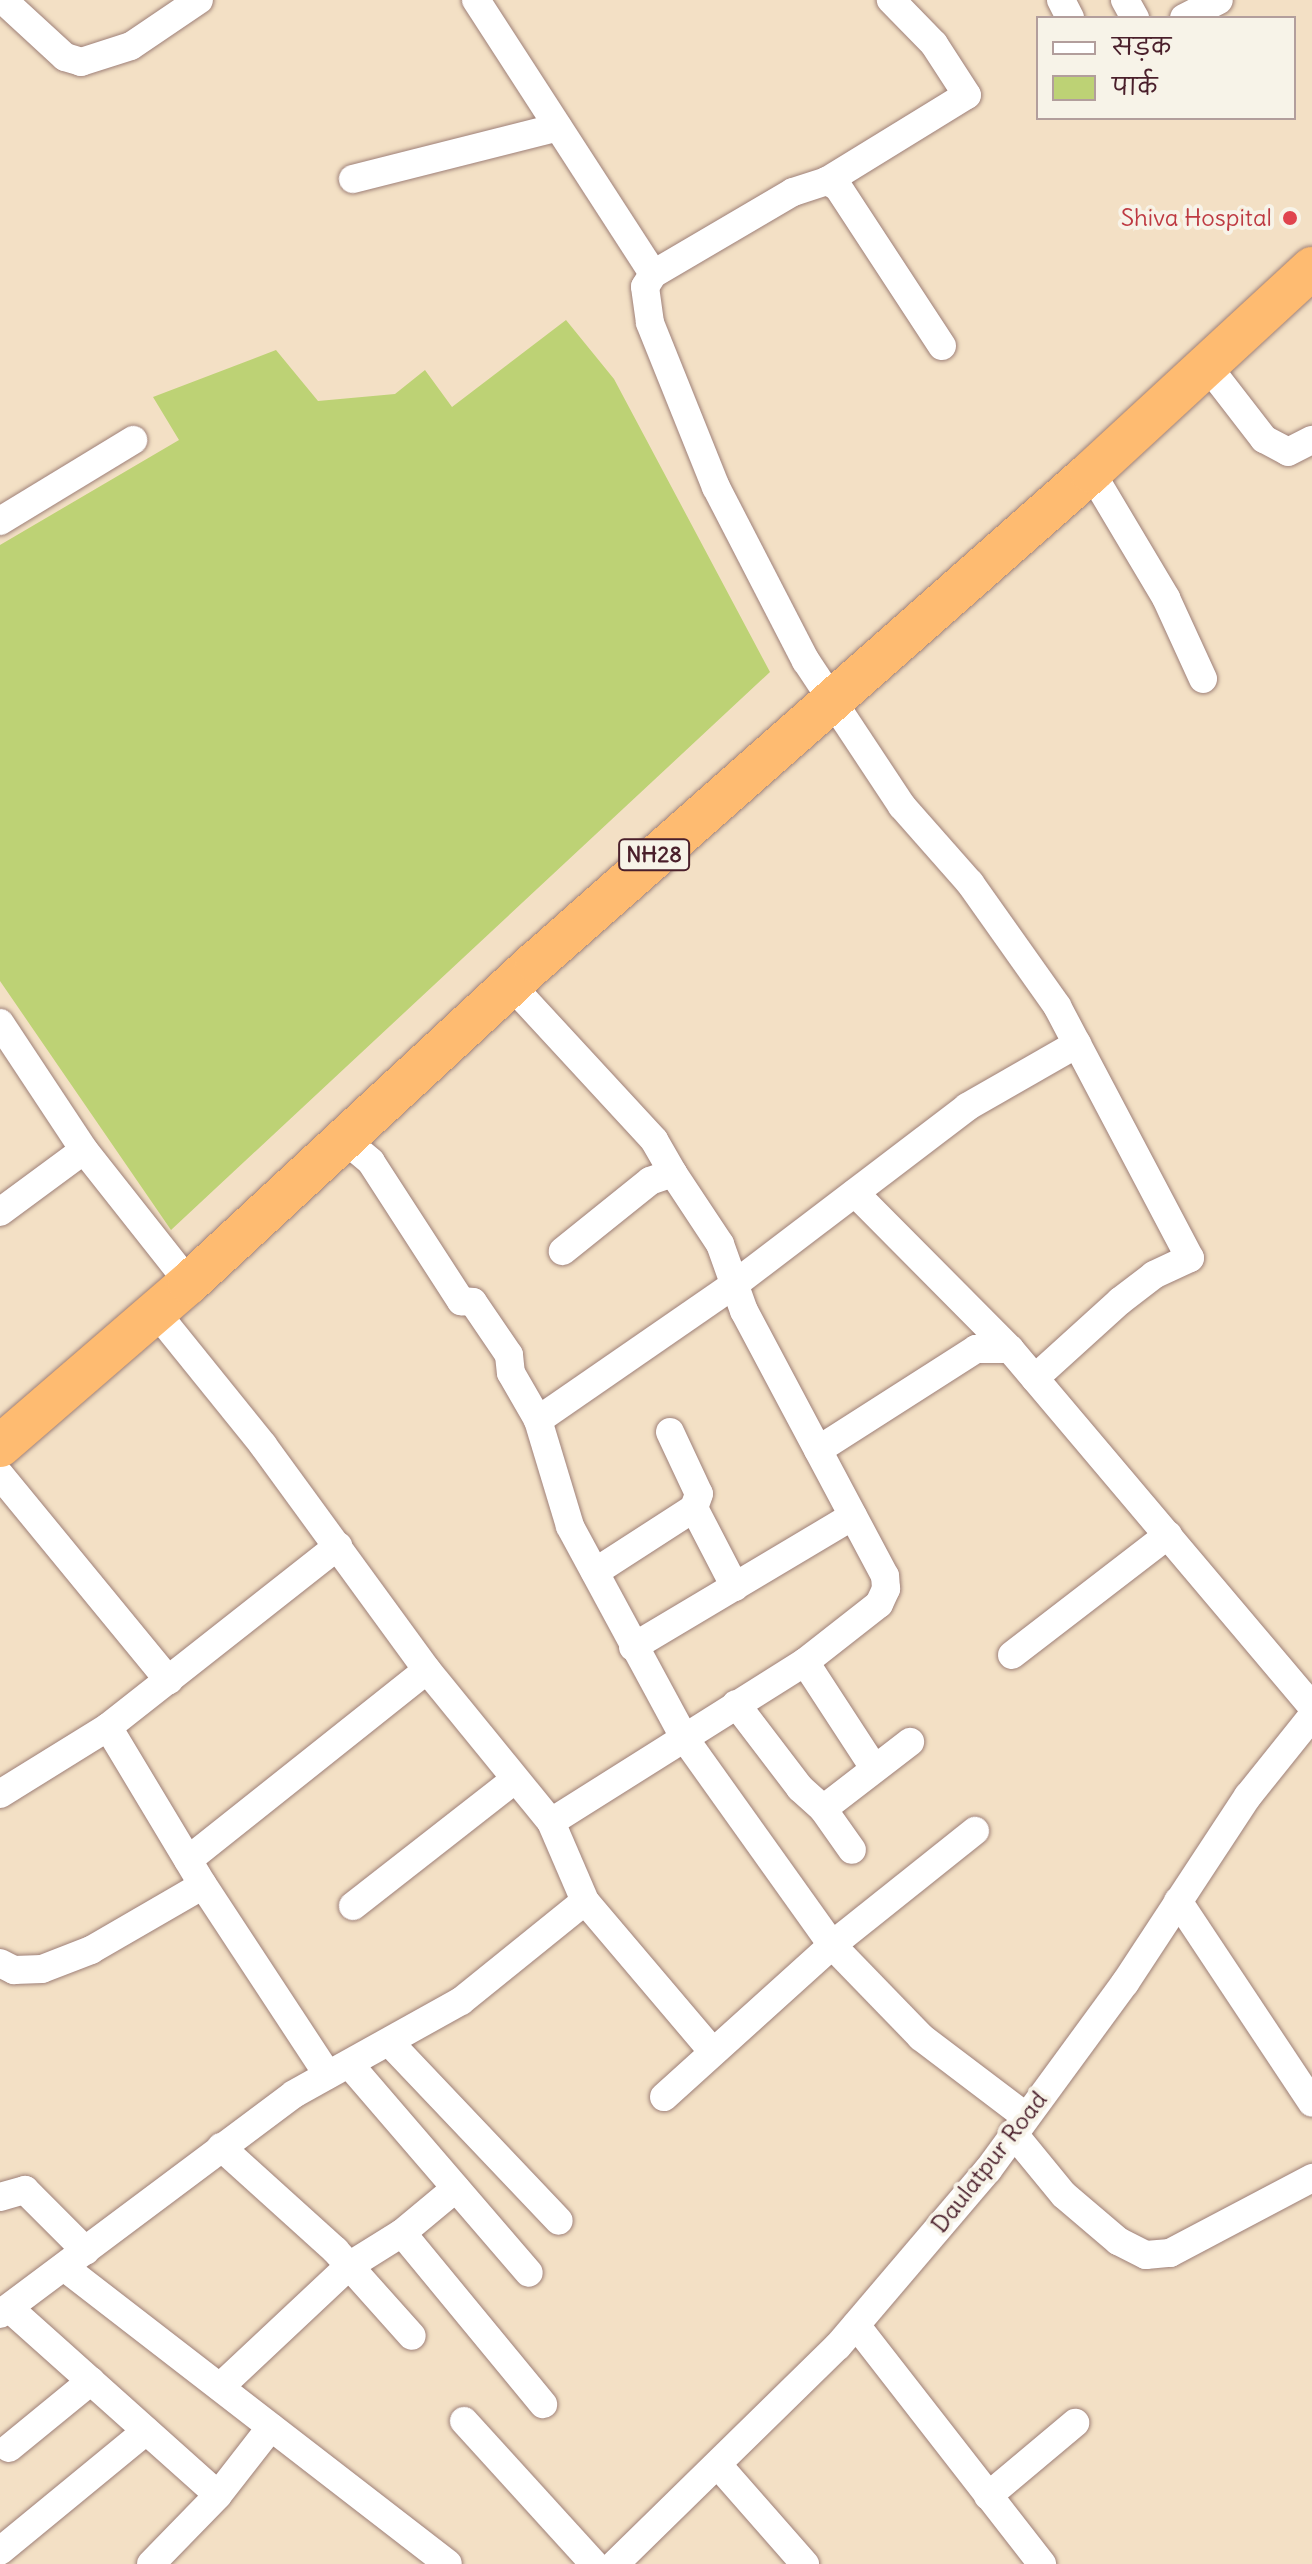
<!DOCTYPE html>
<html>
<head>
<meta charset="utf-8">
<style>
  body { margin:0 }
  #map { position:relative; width:1312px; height:2564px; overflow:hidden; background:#f3e0c5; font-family:Delius,"Playpen Sans Deva",sans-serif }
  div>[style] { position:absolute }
  .green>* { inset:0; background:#bdd275 }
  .roads { filter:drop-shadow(0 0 2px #9e8078) drop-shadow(0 0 2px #9e8078) }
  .minor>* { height:28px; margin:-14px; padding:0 14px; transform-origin:14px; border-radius:14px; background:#fff }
  .highway>* { height:42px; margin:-21px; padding:0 21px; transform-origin:21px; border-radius:21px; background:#febb71 }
  .dots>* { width:22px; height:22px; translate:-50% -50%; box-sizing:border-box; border:4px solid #f7f3e8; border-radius:50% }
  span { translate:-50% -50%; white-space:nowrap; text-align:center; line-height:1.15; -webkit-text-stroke:8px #f7f3e8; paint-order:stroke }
  .shield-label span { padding:2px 6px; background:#f7f3e8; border:2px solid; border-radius:6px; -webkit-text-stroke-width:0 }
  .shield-label { font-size:22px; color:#4a1f2b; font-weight:700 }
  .health-label { font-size:24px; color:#be3a42 }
  .right { translate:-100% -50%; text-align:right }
  .street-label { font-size:24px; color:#4a1f2b }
  .legend { position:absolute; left:1036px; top:16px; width:260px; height:104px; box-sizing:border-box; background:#f7f3e8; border:2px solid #b29e9c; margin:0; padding:10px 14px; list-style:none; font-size:24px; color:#4a1f2b }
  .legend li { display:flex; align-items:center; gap:16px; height:40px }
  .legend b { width:40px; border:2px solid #b29e9c }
</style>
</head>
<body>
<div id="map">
  <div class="green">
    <div style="clip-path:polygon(566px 320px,614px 379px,770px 672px,171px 1230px,0 981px,0 545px,179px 440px,153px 397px,276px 350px,318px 401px,395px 394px,425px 370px,452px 407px)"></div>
  </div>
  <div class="roads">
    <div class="minor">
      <div style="left:3px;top:0;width:84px;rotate:42.6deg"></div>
      <div style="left:65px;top:57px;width:17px;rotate:17deg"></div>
      <div style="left:81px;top:62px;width:52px;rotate:-17.7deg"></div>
      <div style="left:131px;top:46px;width:82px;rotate:-34.1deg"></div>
      <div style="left:476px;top:0;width:326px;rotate:57.1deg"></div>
      <div style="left:1061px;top:0;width:20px;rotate:63deg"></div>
      <div style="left:1125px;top:0;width:21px;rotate:61deg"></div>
      <div style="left:1184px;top:18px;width:39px;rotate:-27deg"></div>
      <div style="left:353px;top:179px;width:211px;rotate:-14.2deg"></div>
      <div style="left:827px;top:181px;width:164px;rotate:-31.6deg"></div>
      <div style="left:967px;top:95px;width:61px;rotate:-122.9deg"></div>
      <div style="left:934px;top:44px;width:62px;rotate:-134.3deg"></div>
      <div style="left:942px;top:346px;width:190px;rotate:-123.2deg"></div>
      <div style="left:838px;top:187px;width:13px;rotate:-151deg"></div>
      <div style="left:827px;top:181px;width:36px;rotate:162deg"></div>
      <div style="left:793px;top:192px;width:162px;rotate:149.6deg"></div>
      <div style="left:653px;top:274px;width:15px;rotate:122deg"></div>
      <div style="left:645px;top:287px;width:36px;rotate:82deg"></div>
      <div style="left:650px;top:323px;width:177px;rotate:68.1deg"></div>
      <div style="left:716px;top:487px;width:196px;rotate:62.7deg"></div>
      <div style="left:806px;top:661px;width:174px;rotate:56.5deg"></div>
      <div style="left:902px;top:806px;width:103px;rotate:48.6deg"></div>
      <div style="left:970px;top:883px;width:151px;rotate:54.7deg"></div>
      <div style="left:1057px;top:1006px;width:285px;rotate:62.2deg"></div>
      <div style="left:1190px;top:1258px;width:40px;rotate:155deg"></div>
      <div style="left:1154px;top:1275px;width:43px;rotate:142.6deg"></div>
      <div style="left:1120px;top:1301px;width:115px;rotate:137.8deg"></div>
      <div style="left:1206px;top:364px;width:95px;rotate:52.3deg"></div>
      <div style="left:1264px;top:439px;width:27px;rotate:28deg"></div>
      <div style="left:1288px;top:452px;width:27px;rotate:-27deg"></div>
      <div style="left:1091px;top:472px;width:147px;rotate:59.2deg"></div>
      <div style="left:1166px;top:598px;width:89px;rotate:65.4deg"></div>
      <div style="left:0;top:521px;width:156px;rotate:-31.3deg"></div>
      <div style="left:511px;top:985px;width:211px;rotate:47.3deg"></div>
      <div style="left:654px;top:1140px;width:38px;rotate:60deg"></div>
      <div style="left:0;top:1023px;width:152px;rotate:56.5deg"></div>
      <div style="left:84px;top:1150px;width:169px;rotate:51.7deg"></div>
      <div style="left:344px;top:1139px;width:35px;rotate:40deg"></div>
      <div style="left:371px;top:1162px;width:166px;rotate:57.1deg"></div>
      <div style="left:461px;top:1301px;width:12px;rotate:5deg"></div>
      <div style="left:473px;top:1302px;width:64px;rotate:55.8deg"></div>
      <div style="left:509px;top:1355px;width:18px;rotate:84deg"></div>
      <div style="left:511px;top:1373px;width:54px;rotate:60.1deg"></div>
      <div style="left:855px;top:1193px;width:220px;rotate:45.2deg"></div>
      <div style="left:0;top:1212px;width:104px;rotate:-36.4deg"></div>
      <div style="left:155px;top:1311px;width:172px;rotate:51.1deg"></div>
      <div style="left:263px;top:1445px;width:278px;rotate:53.9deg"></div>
      <div style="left:427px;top:1670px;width:196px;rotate:50.8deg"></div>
      <div style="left:551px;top:1822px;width:86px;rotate:66.7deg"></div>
      <div style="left:585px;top:1901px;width:197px;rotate:49.7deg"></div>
      <div style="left:670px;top:1432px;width:68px;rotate:64.9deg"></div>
      <div style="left:699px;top:1494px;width:15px;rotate:110deg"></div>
      <div style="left:694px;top:1508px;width:89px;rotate:62.6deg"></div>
      <div style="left:818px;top:1450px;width:188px;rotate:-32.6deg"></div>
      <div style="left:976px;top:1349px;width:34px"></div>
      <div style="left:1010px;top:1349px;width:468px;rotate:49.8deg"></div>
      <div style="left:0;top:1475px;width:266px;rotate:50.6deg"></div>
      <div style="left:595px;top:1572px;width:118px;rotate:-32.9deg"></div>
      <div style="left:633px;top:1647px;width:256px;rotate:-30.8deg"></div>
      <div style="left:1012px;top:1655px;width:197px;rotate:-37.6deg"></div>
      <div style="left:805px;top:1662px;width:126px;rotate:56.9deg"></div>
      <div style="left:736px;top:1704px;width:106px;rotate:52.7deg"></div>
      <div style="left:800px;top:1788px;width:31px;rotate:42deg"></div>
      <div style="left:823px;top:1809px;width:110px;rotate:-37.6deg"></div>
      <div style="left:108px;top:1727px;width:184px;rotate:59deg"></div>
      <div style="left:203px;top:1885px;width:227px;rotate:56.7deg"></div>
      <div style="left:0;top:1794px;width:127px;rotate:-31.8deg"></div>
      <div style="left:108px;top:1727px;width:293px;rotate:-38.2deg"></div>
      <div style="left:823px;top:1809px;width:50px;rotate:54.7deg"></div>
      <div style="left:551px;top:1822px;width:300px;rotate:-32.2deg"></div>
      <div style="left:805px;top:1662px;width:94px;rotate:-38.1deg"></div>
      <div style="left:879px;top:1604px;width:17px;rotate:-65deg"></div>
      <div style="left:886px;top:1589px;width:13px;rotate:-94deg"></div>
      <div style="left:885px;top:1576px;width:300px;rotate:-118deg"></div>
      <div style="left:744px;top:1311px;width:71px;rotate:-109.7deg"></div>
      <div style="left:720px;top:1244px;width:85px;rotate:-123.5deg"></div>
      <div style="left:673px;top:1173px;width:24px;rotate:161deg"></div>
      <div style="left:650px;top:1181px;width:112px;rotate:141.2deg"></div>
      <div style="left:188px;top:1860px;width:305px;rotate:-38.5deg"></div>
      <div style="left:1178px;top:1901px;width:242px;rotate:56.4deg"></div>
      <div style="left:353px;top:1906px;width:204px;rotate:-38deg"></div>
      <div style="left:0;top:1963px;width:16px;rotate:27deg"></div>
      <div style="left:14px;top:1970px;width:28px;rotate:-2deg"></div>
      <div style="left:42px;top:1969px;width:53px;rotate:-21.2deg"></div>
      <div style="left:91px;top:1950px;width:129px;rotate:-30.1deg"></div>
      <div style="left:390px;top:2043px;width:245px;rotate:46.5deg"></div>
      <div style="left:350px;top:2065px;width:274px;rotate:49.3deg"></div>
      <div style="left:664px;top:2097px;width:227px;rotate:-42.1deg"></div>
      <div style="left:832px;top:1945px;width:183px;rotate:-38.6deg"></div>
      <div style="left:1025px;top:2116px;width:131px;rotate:-142.8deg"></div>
      <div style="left:921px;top:2037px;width:128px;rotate:-134.1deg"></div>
      <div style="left:832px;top:1945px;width:253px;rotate:-125.5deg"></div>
      <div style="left:685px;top:1739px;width:242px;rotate:-118.4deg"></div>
      <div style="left:570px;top:1526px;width:111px;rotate:-106.8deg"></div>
      <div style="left:538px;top:1420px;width:239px;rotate:-34.6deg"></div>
      <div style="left:735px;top:1284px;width:292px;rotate:-37.3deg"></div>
      <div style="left:967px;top:1107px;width:127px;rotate:-29.8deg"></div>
      <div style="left:1013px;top:2133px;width:80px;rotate:50.6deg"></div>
      <div style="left:1064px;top:2195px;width:71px;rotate:40.4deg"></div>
      <div style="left:1118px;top:2241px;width:31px;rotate:27deg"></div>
      <div style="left:1146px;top:2255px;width:24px;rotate:-5deg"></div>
      <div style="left:1170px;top:2253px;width:161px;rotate:-27.8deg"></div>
      <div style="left:221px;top:2147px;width:154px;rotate:42.1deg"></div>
      <div style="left:335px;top:2250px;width:115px;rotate:48.2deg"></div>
      <div style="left:0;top:2197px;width:26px;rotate:-16deg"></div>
      <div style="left:25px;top:2190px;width:86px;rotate:45deg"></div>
      <div style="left:402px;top:2233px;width:222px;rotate:50.5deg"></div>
      <div style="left:64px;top:2267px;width:485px;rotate:37.7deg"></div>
      <div style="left:9px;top:2308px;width:280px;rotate:41.8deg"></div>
      <div style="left:0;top:2314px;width:367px;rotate:-36.8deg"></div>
      <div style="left:294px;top:2094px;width:191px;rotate:-29.1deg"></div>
      <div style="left:461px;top:2001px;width:159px;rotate:-38.9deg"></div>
      <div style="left:856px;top:2325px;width:303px;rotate:52.1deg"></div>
      <div style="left:220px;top:2387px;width:177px;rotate:-43.2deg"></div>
      <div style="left:349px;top:2266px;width:62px;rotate:-31.9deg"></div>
      <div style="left:402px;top:2233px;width:70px;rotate:-39.8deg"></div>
      <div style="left:464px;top:2421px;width:193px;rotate:47.7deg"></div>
      <div style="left:9px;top:2448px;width:106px;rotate:-39.3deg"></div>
      <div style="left:718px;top:2465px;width:132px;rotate:48.7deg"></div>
      <div style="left:988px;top:2496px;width:114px;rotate:-40deg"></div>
      <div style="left:0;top:2551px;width:189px;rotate:-39.4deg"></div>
      <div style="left:151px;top:2564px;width:96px;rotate:-45.8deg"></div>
      <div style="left:218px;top:2495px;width:86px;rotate:-52.1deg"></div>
      <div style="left:615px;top:2564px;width:312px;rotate:-44.4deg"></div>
      <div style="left:838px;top:2346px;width:231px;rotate:-49.6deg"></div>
      <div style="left:988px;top:2170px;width:232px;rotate:-53.8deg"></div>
      <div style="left:1125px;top:1983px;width:224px;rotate:-56.7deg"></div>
      <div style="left:1248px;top:1796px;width:102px;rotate:-51.3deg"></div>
    </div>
    <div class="highway">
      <div style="left:0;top:1446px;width:250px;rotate:-40.8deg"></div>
      <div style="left:189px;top:1283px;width:473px;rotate:-42.8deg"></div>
      <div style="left:536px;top:962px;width:740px;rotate:-41.44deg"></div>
      <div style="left:1091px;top:472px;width:301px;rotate:-42.7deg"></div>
    </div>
  </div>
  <div class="dots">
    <div style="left:1290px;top:218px;background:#e0444e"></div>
  </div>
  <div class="shield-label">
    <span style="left:654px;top:855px">NH28</span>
  </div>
  <div class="health-label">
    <span class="right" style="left:1272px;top:218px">Shiva Hospital</span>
  </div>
  <div class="street-label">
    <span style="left:989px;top:2162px;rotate:-52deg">Daulatpur Road</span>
  </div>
  <ul class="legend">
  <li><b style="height:10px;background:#fff"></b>सड़क</li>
  <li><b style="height:22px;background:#bdd275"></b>पार्क</li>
  </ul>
</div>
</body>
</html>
